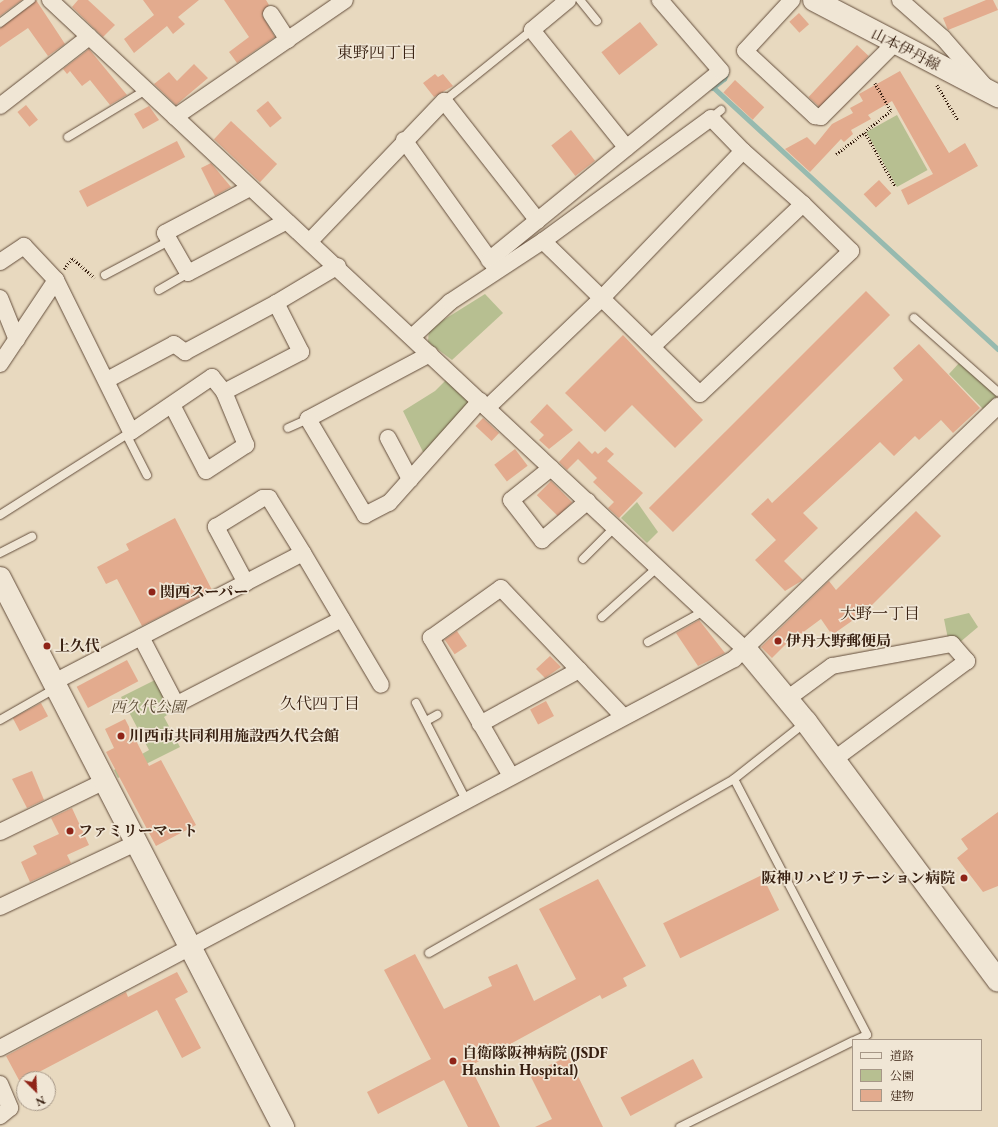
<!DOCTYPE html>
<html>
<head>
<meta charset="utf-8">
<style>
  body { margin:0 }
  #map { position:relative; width:998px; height:1127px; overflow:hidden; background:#e8d9bf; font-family:"EB Garamond","Noto Serif JP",serif }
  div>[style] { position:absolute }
  .green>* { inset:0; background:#b7bf91; transform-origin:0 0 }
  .stream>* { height:4.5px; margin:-2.25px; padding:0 2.25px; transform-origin:2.25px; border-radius:2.25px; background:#97baaf }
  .building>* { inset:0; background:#e3ab8e; transform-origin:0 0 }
  .path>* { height:2.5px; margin-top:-1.25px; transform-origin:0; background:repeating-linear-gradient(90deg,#382011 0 1px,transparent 0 3px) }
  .roads { filter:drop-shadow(0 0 1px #644e3c) drop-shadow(0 0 1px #644e3c) }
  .lane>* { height:8px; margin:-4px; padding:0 4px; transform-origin:4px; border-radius:4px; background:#f0e6d5 }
  .street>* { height:16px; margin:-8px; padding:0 8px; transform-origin:8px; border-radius:8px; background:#f0e6d5 }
  .secondary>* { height:22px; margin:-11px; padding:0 11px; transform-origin:11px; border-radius:11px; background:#f0e6d5 }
  .dots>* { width:11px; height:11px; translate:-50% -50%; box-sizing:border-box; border:2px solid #f0e6d5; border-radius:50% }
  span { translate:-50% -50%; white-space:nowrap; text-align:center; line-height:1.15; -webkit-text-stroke:3.5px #f0e6d5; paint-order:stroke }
  .street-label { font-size:15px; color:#382011 }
  .poi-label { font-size:15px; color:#382011; font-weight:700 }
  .left { translate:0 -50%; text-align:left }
  .right { translate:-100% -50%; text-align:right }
  .park-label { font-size:15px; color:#584831; font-style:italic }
  .neighbourhood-label { font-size:16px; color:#382011 }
  .legend { position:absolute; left:852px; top:1039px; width:130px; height:72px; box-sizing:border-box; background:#f0e6d5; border:1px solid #a69787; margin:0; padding:5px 7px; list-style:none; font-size:12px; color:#382011 }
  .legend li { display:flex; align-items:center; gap:8px; height:20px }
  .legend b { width:20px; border:1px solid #a69787 }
  .north { position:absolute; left:16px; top:1071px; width:40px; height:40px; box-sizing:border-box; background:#f0e6d5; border:1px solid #a69787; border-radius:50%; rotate:156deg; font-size:11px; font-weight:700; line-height:16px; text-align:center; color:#382011 }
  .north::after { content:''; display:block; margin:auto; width:14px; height:18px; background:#8f2418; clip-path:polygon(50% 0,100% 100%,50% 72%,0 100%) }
</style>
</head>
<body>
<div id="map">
  <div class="green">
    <div style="left:897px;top:115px;width:63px;height:35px;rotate:61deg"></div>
    <div style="clip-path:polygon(485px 294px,503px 313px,452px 360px,428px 342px,429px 329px)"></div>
    <div style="clip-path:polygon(960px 362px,995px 392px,997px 399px,985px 411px,949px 374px)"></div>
    <div style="clip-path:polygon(449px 377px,474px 400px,424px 454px,403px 411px,435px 391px)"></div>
    <div style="clip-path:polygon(637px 502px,658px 532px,647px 543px,621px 518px)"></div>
    <div style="clip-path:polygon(969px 613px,978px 627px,959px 643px,948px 639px,944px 619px)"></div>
    <div style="clip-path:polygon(155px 680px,172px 712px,164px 717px,180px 747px,118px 778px,114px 770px,149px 750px,121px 697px)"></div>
  </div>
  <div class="stream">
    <div style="left:713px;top:87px;width:387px;rotate:42.6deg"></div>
    <div style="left:712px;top:88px;width:15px;rotate:-37deg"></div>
    <div style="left:724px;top:79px;width:5px;rotate:-68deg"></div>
  </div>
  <div class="building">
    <div style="clip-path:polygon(4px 0,22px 0,0 16px,0 3px)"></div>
    <div style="clip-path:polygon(36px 0,65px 44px,48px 56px,28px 28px,0 47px,0 28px)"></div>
    <div style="clip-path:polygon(78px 0,88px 0,115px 25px,103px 37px,72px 7px)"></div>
    <div style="clip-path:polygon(143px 0,199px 0,178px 17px,185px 24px,173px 34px,167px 26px,134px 53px,124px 39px,154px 15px)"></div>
    <div style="clip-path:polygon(224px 0,266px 0,269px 5px,262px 15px,275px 37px,237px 63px,229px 52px,249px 37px)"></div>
    <div style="clip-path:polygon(986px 0,993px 0,998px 10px,948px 30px,943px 18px)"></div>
    <div style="left:799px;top:13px;width:15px;height:13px;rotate:48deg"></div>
    <div style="left:640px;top:22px;width:29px;height:49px;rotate:52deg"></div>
    <div style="left:857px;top:45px;width:16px;height:71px;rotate:43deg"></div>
    <div style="clip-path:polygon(89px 49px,127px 95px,110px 105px,90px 80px,82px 86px,70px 71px,67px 74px,63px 69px)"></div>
    <div style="clip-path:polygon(194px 64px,208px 78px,176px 105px,154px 84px,169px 72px,177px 81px)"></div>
    <div style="clip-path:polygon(900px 71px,949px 153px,965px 143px,978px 166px,908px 205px,901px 190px,933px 174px,892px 101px,868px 115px,871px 119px,851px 130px,853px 134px,844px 142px,841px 139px,810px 172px,785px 149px,807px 137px,815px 145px,832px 124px,853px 113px,850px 108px,863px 101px,859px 94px)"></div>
    <div style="clip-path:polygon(435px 74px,438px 77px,443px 74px,453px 86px,434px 97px,423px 83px)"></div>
    <div style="left:735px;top:80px;width:40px;height:17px;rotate:43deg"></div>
    <div style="left:268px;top:101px;width:22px;height:15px;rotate:51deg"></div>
    <div style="left:26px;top:105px;width:19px;height:11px;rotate:51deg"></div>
    <div style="clip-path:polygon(149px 106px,159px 120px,143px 129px,134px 114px)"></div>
    <div style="left:231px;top:121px;width:63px;height:25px;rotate:43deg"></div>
    <div style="left:571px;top:130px;width:39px;height:25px;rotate:52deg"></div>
    <div style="left:177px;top:141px;width:18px;height:110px;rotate:63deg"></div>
    <div style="clip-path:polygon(211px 163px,231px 187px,215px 196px,201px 168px)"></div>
    <div style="left:879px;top:180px;width:18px;height:21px;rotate:47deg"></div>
    <div style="left:866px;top:291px;width:34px;height:307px;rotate:45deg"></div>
    <div style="clip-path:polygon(623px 335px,703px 420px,675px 448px,632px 405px,605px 432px,565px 393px)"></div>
    <div style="clip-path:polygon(919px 344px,980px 408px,953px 433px,941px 420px,919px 440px,915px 436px,894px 456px,880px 442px,803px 513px,818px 528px,784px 561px,803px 580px,785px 591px,755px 560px,776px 540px,751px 514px,768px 498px,772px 503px,903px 380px,893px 368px)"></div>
    <div style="clip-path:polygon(547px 404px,573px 430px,549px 449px,539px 440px,544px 435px,530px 422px)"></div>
    <div style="left:483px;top:418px;width:22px;height:11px;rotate:43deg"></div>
    <div style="clip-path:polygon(579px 441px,592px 454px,595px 451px,598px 454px,606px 447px,614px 454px,607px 461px,643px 493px,619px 518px,608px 508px,614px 502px,593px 482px,597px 478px,578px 459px,567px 470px,559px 462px)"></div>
    <div style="left:515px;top:449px;width:21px;height:26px;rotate:53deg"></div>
    <div style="left:551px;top:481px;width:30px;height:20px;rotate:45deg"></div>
    <div style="clip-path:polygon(916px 511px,941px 536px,866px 611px,832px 635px,821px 619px,798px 636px,796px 634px,772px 658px,761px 647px,829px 581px,836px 590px)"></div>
    <div style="clip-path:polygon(175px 518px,212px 590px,142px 626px,117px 579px,106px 584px,97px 567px,129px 550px,126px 544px)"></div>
    <div style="clip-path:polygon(699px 620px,725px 653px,698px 666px,676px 633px)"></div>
    <div style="left:457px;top:631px;width:18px;height:15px;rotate:56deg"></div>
    <div style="clip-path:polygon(550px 656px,561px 667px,545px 678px,536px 669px)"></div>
    <div style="left:127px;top:660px;width:24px;height:57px;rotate:62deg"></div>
    <div style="left:546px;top:701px;width:17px;height:18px;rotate:62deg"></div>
    <div style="left:41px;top:703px;width:15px;height:32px;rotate:62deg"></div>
    <div style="clip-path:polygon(125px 719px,149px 766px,161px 760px,196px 825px,156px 846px,106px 752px,114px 748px,105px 729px)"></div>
    <div style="clip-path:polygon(32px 771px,44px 800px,27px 808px,12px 779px)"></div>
    <div style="clip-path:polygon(72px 808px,89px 845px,67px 855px,71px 863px,30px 882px,21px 862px,37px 854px,33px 846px,59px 834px,51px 818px)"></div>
    <div style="clip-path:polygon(998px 812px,998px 886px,983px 892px,957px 858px,968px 849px,961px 839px)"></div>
    <div style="left:762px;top:875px;width:39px;height:110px;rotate:64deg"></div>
    <div style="clip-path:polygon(598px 879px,646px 966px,623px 978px,627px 986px,602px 999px,600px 995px,470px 1066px,500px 1127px,468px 1127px,444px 1080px,378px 1114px,367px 1092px,431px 1059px,384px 970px,415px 954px,444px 1009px,492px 986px,488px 977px,517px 964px,534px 1001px,576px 979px,539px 909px)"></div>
    <div style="clip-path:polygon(177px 972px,188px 992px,175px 999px,201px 1048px,182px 1058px,157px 1010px,20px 1082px,6px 1056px,126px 992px,128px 997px)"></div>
    <div style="clip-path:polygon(568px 1056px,603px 1127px,535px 1127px,552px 1119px,530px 1075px)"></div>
    <div style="left:693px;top:1059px;width:21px;height:82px;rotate:62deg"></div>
  </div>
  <div class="path">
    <div style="left:875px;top:83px;width:32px;rotate:60deg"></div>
    <div style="left:891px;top:111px;width:33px;rotate:141deg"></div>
    <div style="left:865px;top:132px;width:62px;rotate:60.9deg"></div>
    <div style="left:937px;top:85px;width:41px;rotate:59deg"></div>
    <div style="left:836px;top:154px;width:36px;rotate:-37deg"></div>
    <div style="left:64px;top:269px;width:14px;rotate:-54deg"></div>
    <div style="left:72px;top:258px;width:30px;rotate:41deg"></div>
  </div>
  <div class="roads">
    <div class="lane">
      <div style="left:580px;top:0;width:27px;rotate:51deg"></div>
      <div style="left:0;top:23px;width:39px;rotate:-37deg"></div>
      <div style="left:444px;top:101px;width:113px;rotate:-38.9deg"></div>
      <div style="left:711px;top:118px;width:13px;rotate:-39deg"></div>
      <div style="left:68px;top:137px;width:91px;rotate:-31.1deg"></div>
      <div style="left:105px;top:275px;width:72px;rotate:-28deg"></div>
      <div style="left:159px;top:290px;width:34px;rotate:-30deg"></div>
      <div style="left:914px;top:318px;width:112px;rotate:41.4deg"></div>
      <div style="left:288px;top:428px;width:22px;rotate:-24deg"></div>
      <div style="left:127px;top:436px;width:44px;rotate:62.9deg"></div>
      <div style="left:0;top:515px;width:155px;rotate:-32.4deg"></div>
      <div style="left:0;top:553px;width:36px;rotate:-27deg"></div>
      <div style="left:583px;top:559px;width:45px;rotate:-45deg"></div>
      <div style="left:602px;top:617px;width:75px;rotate:-41.8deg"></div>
      <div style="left:648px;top:642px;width:64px;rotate:-29deg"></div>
      <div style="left:416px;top:703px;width:109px;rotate:62.7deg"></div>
      <div style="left:0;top:720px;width:64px;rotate:-29.7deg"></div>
      <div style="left:426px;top:721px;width:13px;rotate:-29deg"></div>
      <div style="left:734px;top:779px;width:288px;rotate:62.5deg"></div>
      <div style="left:867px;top:1035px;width:12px;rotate:156deg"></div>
      <div style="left:429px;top:953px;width:351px;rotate:-29.7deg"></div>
      <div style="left:734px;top:779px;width:92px;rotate:-38.4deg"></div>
      <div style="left:680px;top:1127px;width:193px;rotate:-26.4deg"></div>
    </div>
    <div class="street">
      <div style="left:50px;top:0;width:954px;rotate:43.05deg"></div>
      <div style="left:568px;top:0;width:47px;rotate:140.2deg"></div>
      <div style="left:532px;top:30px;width:151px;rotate:51.2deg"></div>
      <div style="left:792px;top:0;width:69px;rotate:132.7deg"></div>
      <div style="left:745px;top:51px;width:96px;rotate:42.9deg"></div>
      <div style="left:815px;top:116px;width:6px;rotate:9deg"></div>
      <div style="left:821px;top:117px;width:103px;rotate:-45deg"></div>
      <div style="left:900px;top:0;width:57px;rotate:41.5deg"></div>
      <div style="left:943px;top:38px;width:62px;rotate:48.9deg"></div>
      <div style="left:271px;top:14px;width:31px;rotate:57deg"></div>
      <div style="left:0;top:106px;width:113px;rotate:-37.8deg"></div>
      <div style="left:175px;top:117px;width:206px;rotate:-34.5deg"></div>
      <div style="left:404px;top:140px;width:156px;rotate:54.4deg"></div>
      <div style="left:250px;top:188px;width:96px;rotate:152.1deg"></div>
      <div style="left:165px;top:233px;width:46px;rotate:60.1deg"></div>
      <div style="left:188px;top:273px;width:110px;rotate:-27.7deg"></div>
      <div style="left:310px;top:241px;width:194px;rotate:-46.3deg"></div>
      <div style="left:444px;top:101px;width:152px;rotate:51.9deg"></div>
      <div style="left:543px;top:241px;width:219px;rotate:44.3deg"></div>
      <div style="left:700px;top:394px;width:208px;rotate:-43.4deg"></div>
      <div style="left:851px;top:251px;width:67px;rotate:-135.6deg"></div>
      <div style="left:489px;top:260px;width:299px;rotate:-39.2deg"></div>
      <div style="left:721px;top:71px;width:94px;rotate:-130.7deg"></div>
      <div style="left:0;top:262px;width:29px;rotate:-34deg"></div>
      <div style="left:24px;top:246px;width:47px;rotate:46.7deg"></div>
      <div style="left:56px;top:280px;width:169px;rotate:63.7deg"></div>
      <div style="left:131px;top:432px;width:98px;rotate:-34.2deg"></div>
      <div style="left:212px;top:377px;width:19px;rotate:51deg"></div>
      <div style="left:224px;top:392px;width:87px;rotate:-27.5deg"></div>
      <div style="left:301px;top:352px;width:55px;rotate:-117deg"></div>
      <div style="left:276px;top:303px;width:72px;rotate:-30.8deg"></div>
      <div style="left:0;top:298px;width:45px;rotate:68deg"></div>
      <div style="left:412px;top:337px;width:52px;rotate:-42.6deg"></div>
      <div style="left:450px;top:302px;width:111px;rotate:-33.3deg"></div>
      <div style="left:543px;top:241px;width:208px;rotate:-36.2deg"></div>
      <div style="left:711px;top:118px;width:46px;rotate:45.9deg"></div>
      <div style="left:430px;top:354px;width:138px;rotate:152deg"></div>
      <div style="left:308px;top:419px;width:112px;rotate:59.3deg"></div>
      <div style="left:365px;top:515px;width:27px;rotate:-27deg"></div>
      <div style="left:389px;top:503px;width:137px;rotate:-48.3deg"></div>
      <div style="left:0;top:364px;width:101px;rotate:-56.3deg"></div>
      <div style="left:107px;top:380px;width:76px;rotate:-28.2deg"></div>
      <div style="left:174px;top:344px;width:14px;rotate:36deg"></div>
      <div style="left:185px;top:352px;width:103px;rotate:-28.3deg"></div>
      <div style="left:172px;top:405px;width:74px;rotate:62.7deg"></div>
      <div style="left:206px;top:471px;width:48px;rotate:-33deg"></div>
      <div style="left:246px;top:445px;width:57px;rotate:-112.5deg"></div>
      <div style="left:487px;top:408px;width:158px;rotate:-43.7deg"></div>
      <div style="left:601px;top:299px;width:205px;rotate:-46.2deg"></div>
      <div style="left:743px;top:151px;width:80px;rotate:41.5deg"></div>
      <div style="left:803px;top:204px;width:208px;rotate:136.6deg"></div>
      <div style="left:388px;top:438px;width:47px;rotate:61.8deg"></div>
      <div style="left:551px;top:468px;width:51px;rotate:141.3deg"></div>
      <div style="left:511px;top:500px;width:51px;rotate:52.2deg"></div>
      <div style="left:542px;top:540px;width:60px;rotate:-40.3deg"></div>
      <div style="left:246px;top:583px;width:64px;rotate:-118.2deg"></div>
      <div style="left:216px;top:527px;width:55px;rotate:-31.7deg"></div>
      <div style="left:263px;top:498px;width:6px"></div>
      <div style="left:269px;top:498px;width:65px;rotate:58.3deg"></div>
      <div style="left:141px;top:637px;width:73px;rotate:62.4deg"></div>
      <div style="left:175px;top:702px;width:6px"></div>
      <div style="left:181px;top:702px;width:181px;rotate:-27.3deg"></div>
      <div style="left:54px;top:682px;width:280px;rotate:-27.4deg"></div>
      <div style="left:303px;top:553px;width:153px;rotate:59.4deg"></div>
      <div style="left:787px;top:699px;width:56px;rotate:-36.3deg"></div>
      <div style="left:832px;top:666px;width:122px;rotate:-10.4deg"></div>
      <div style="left:952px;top:644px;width:23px;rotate:49deg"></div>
      <div style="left:967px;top:661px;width:167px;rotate:143.5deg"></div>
      <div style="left:480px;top:724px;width:113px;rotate:-28.6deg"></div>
      <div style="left:511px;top:776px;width:160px;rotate:-120.1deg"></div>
      <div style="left:431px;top:638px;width:86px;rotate:-35.5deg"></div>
      <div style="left:501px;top:588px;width:177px;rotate:46.4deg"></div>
      <div style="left:0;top:832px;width:117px;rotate:-25.9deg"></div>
      <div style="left:0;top:907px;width:150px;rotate:-25.2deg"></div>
      <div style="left:0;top:1048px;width:831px;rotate:-27.92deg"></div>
      <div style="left:734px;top:659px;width:366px;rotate:-43.8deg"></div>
      <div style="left:0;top:1084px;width:26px;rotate:67deg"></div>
      <div style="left:10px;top:1108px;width:13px;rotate:141deg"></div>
    </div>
    <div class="secondary">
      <div style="left:814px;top:0;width:208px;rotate:27.6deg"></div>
      <div style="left:0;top:578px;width:618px;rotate:62.73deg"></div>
      <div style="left:747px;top:651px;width:92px;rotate:50.3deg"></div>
      <div style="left:806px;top:722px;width:322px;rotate:53.4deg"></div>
    </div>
  </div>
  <div class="dots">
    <div style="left:152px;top:592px;background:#8f2418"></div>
    <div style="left:778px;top:641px;background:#8f2418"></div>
    <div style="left:47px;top:646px;background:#8f2418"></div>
    <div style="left:121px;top:736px;background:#8f2418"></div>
    <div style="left:70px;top:831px;background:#8f2418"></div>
    <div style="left:964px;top:878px;background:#8f2418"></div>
    <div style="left:453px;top:1061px;background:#8f2418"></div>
  </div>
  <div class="street-label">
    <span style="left:906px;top:49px;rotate:27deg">山本伊丹線</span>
  </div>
  <div class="poi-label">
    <span class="left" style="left:160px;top:592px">関西スーパー</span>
    <span class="left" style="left:786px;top:641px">伊丹大野郵便局</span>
    <span class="left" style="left:55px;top:646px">上久代</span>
    <span class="left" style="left:129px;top:736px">川西市共同利用施設西久代会館</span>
    <span class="left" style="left:78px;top:831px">ファミリーマート</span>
    <span class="right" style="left:955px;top:878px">阪神リハビリテーション病院</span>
    <span class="left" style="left:462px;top:1061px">自衛隊阪神病院 (JSDF<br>Hanshin Hospital)</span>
  </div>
  <div class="park-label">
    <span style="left:148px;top:707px">西久代公園</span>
  </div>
  <div class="neighbourhood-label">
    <span style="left:377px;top:53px">東野四丁目</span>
    <span style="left:880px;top:614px">大野一丁目</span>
    <span style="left:320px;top:704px">久代四丁目</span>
  </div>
  <ul class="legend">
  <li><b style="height:5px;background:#f0e6d5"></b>道路</li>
  <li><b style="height:11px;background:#b7bf91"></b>公園</li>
  <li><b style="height:11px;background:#e3ab8e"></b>建物</li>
  </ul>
  <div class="north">N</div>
</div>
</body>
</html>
